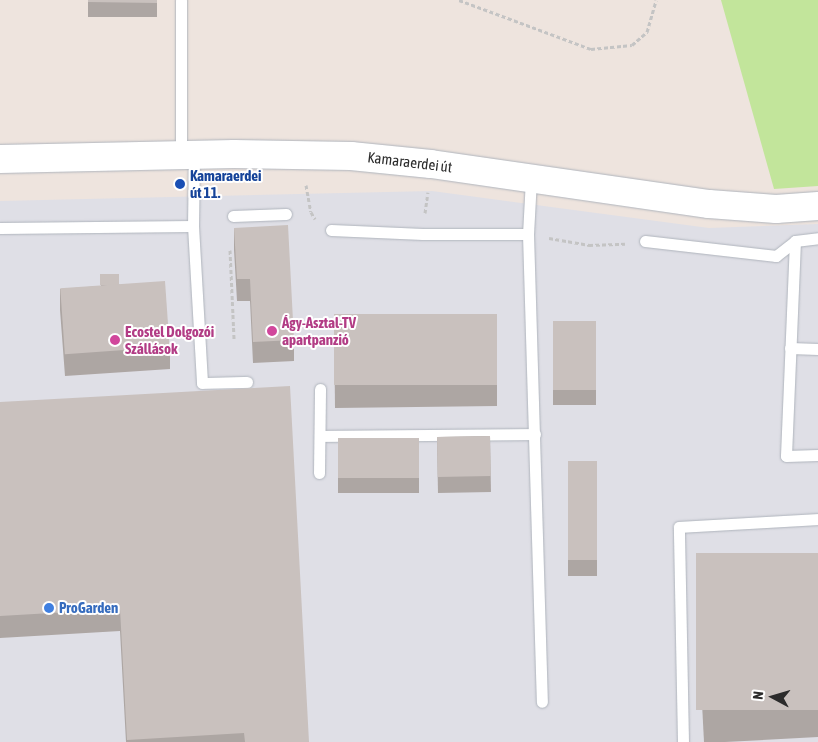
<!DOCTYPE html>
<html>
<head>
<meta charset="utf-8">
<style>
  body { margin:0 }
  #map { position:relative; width:818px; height:742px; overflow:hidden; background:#eee4de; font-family:"Asap Condensed",sans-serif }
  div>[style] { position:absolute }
  .industrial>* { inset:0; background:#dfdfe6 }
  .green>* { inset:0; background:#c2e59b }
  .path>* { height:3px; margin-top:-1.5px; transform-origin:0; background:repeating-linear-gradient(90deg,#c4c4c4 0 4px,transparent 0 6.5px) }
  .roads { filter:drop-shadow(0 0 1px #afb4bc) drop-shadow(0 0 1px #afb4bc) }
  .lane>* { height:11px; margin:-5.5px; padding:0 5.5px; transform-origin:5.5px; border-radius:5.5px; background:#fff }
  .secondary>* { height:28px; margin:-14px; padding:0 14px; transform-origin:14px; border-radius:14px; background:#fff }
  .wall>* { inset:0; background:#ada6a3; transform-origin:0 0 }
  .building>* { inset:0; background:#c9c1be; transform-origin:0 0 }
  .dots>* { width:14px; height:14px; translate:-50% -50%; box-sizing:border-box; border:2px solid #fff; border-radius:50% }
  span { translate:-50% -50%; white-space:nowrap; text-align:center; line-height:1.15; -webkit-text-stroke:4px #fff; paint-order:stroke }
  .street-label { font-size:15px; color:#2c2c2c }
  .transit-label { font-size:15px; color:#164399; font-weight:700 }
  .left { translate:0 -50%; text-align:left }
  .hotel-label { font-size:15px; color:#b23c85; font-weight:700 }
  .shop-label { font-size:15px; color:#366cbe; font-weight:700 }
  .north { position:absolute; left:748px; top:672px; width:50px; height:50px; -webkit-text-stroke:4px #fff; paint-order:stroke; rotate:276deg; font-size:14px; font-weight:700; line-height:20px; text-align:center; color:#2c2c2c }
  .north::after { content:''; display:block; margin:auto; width:18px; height:22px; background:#2c2c2c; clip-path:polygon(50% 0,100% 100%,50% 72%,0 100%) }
</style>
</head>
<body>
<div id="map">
  <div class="industrial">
    <div style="clip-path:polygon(432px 191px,709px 228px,818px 224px,818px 742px,0 742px,0 201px)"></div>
  </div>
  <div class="green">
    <div style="clip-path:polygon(721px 0,818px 0,818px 186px,774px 189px)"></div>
  </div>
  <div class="path">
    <div style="left:459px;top:0;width:141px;rotate:20.4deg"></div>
    <div style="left:591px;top:49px;width:41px;rotate:-5.6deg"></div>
    <div style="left:632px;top:45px;width:20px;rotate:-41deg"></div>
    <div style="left:647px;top:32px;width:33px;rotate:-74deg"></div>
    <div style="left:306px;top:185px;width:27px;rotate:80deg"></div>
    <div style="left:311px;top:212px;width:8px;rotate:60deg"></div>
    <div style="left:425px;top:213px;width:21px;rotate:-82deg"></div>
    <div style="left:549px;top:238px;width:41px;rotate:9.9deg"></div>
    <div style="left:589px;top:245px;width:36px;rotate:-2deg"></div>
    <div style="left:230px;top:250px;width:89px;rotate:87.4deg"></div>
  </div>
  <div class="roads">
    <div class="lane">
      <div style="left:181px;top:155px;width:155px;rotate:-90deg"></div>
      <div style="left:194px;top:155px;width:71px;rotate:90.8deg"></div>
      <div style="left:193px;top:226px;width:157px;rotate:86.7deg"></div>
      <div style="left:202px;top:383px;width:45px;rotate:-1.3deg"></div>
      <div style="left:531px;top:179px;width:55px;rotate:93.1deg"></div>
      <div style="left:528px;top:234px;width:468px;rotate:88.3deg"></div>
      <div style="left:233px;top:216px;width:53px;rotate:-2.2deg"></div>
      <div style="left:0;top:228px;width:193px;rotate:-0.6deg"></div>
      <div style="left:331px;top:230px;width:92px;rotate:2.5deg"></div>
      <div style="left:423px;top:234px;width:105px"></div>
      <div style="left:645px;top:241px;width:132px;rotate:6.5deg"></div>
      <div style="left:776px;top:256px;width:24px;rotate:-38deg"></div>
      <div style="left:795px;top:241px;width:23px;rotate:-7deg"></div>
      <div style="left:795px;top:241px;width:215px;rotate:92.4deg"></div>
      <div style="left:786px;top:456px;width:32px;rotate:-2deg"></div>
      <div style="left:790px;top:348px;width:28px;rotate:2deg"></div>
      <div style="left:320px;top:436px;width:215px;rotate:-0.5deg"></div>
      <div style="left:319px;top:473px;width:84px;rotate:-89.3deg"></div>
      <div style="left:683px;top:742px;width:215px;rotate:-91.1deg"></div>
      <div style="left:679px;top:527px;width:139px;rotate:-3.3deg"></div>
    </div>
    <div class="secondary">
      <div style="left:0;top:159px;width:234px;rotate:-1.2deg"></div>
      <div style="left:234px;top:154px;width:117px;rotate:1deg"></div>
      <div style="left:351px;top:156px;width:80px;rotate:5.7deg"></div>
      <div style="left:431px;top:164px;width:281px;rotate:8.2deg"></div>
      <div style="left:709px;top:204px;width:67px;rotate:4.3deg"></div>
      <div style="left:776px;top:209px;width:42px;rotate:-4.1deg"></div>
    </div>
  </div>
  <div class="wall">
    <div style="left:88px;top:0;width:69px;height:17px"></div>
    <div style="clip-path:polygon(234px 228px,294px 340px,294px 361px,253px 363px,250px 301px,237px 301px,234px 250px)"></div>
    <div style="clip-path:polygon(100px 276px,119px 284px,170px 347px,170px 369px,65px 376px,60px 310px,60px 289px,101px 286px)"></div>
    <div style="clip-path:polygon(334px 316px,497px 385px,497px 406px,335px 408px)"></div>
    <div style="left:596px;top:321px;width:84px;height:43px;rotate:90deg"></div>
    <div style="clip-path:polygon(0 402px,309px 742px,126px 742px,120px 631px,0 638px)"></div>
    <div style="left:490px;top:436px;width:56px;height:53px;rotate:89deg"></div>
    <div style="left:338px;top:438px;width:81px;height:55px"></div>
    <div style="left:568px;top:461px;width:29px;height:115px"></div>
    <div style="clip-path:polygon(818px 553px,818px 737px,725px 742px,704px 742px,696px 587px,696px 560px)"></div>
  </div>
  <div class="building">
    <div style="clip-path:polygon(88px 0,157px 0,157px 3px,88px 2px)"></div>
    <div style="clip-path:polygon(288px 225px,294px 340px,253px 342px,250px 279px,237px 279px,234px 228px)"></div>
    <div style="left:119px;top:274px;width:11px;height:19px;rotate:90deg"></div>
    <div style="left:165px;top:281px;width:66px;height:105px;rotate:86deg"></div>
    <div style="left:497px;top:314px;width:71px;height:163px;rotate:90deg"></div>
    <div style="left:596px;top:321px;width:69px;height:43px;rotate:90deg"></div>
    <div style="clip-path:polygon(290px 386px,309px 742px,245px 742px,244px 733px,127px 740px,120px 609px,0 616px,0 402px)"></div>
    <div style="left:490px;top:436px;width:40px;height:53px;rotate:89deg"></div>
    <div style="left:338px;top:438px;width:81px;height:40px"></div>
    <div style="left:568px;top:461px;width:29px;height:99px"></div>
    <div style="left:818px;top:553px;width:157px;height:122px;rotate:90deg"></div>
  </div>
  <div class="dots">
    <div style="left:180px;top:184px;background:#1a4fb4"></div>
    <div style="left:272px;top:331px;background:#d1479c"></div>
    <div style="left:115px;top:340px;background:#d1479c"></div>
    <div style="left:49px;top:608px;background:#3f7fe0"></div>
  </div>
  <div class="street-label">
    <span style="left:410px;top:162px;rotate:7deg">Kamaraerdei út</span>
  </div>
  <div class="transit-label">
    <span class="left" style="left:190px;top:184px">Kamaraerdei<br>út 11.</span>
  </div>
  <div class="hotel-label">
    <span class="left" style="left:282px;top:331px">Ágy-Asztal-TV<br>apartpanzió</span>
    <span class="left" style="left:125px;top:340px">Ecostel Dolgozói<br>Szállások</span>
  </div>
  <div class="shop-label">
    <span class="left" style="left:59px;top:608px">ProGarden</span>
  </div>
  <div class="north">N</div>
</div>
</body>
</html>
